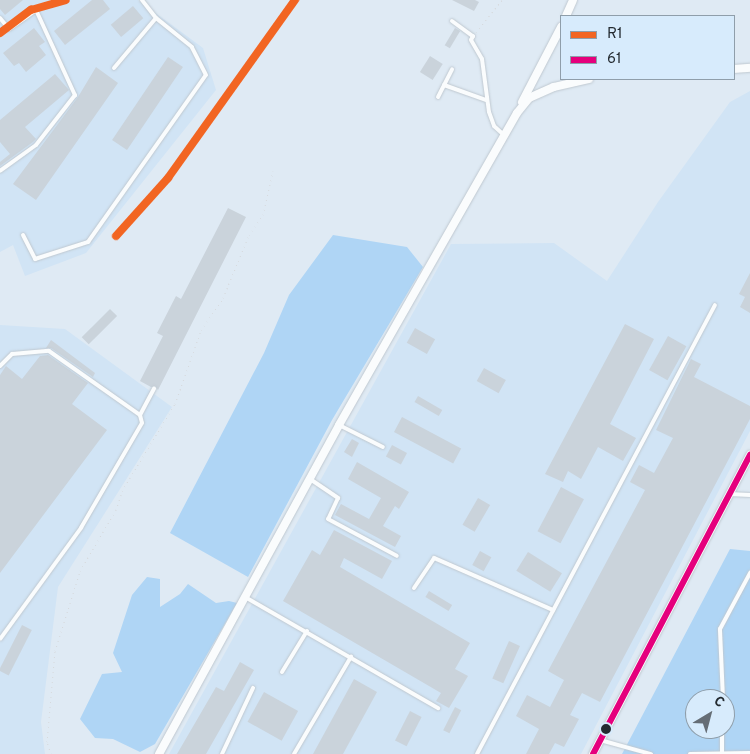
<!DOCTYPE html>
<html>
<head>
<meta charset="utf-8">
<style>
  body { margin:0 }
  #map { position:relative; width:750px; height:754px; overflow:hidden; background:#dfeaf4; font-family:Overpass,sans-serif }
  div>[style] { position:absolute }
  .built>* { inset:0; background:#d1e4f5 }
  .green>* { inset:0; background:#afd5f5 }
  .building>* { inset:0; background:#cad3db; transform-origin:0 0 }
  .path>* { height:1px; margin-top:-0.5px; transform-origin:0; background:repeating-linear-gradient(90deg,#d6d9dc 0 1px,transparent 0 5px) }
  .roads { filter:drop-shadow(0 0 1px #bfc8d0) drop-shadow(0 0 1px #bfc8d0) }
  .lane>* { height:4px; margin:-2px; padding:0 2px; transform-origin:2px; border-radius:2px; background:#fafcfd }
  .street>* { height:8px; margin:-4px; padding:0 4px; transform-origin:4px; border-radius:4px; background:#fafcfd }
  .bus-1>* { height:6px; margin:-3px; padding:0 3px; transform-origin:3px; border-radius:3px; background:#e5007d }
  .rail-1>* { height:8px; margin:-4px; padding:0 4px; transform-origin:4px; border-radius:4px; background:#f26522 }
  .dots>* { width:14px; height:14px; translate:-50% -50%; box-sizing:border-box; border:2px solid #d7ebfc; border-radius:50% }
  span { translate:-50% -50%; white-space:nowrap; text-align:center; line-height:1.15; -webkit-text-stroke:4px #d7ebfc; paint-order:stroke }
  .legend { position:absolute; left:560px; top:15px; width:175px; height:65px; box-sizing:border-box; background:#d7ebfc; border:1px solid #8f9eaa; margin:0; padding:6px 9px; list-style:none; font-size:15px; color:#232a30 }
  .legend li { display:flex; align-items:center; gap:10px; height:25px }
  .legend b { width:25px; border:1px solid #8f9eaa }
  .north { position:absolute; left:685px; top:689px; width:50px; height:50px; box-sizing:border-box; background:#d7ebfc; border:1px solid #8f9eaa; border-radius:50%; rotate:37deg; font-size:14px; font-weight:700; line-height:20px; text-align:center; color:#232a30 }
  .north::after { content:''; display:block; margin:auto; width:18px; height:22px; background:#656d75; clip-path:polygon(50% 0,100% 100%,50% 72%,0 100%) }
</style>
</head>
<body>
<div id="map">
  <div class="built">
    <div style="clip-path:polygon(0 0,138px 0,203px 48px,216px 90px,86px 253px,25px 276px,13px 245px,0 252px)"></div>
    <div style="clip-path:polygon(750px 91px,750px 431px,581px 754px,169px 754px,451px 244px,554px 243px,607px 281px,658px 202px,730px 102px)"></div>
    <div style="clip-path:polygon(0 325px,65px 329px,172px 407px,58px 587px,41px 722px,45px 754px,0 754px)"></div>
  </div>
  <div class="green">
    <div style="clip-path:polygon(333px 235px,407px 247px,423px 267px,332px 420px,248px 577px,170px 533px,264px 353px,289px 295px)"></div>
    <div style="clip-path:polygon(evenodd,730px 549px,750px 551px,750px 754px,622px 754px,730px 549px,695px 699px,725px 699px,725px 729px,695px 729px,695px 699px)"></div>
    <div style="clip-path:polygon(147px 577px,160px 579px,160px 607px,180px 594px,188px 584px,216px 603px,229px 601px,237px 603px,155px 744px,140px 752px,113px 739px,95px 738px,80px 719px,102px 674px,122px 672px,113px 653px,132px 595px)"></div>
  </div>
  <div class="building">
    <div style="clip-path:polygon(0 0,23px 0,5px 15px,0 9px)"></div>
    <div style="clip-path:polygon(92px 0,103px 0,110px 9px,65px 45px,54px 31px)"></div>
    <div style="clip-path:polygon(452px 0,475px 0,479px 2px,474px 11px)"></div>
    <div style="left:133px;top:6px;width:16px;height:29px;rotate:50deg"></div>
    <div style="clip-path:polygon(34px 28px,45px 42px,39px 46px,46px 55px,26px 72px,19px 63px,14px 66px,3px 53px)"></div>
    <div style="left:455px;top:28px;width:6px;height:20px;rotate:31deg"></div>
    <div style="left:430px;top:56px;width:15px;height:19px;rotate:32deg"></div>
    <div style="left:168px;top:57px;width:18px;height:100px;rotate:34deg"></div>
    <div style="clip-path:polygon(96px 67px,118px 83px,36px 200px,13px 184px,78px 97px)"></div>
    <div style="clip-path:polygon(55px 74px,69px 90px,25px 127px,36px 139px,33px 142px,0 166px,0 162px,10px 154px,0 142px,0 120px)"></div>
    <div style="clip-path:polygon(228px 208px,246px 217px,158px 390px,155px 386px,151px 387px,140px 381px,163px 336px,157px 333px,176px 296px,181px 299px)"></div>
    <div style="clip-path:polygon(750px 273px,750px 313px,740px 307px,745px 297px,739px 294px)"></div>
    <div style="left:110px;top:309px;width:10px;height:40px;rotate:45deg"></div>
    <div style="clip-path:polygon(625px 324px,654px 339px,610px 424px,636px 438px,623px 461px,598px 447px,581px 479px,568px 471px,563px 482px,545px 474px)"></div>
    <div style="left:415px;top:328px;width:23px;height:17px;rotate:29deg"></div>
    <div style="left:668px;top:336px;width:21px;height:39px;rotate:29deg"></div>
    <div style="clip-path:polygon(51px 340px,95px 373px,93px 377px,51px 348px,46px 348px)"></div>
    <div style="clip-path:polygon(48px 355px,88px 383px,72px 404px,107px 430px,0 573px,0 375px,6px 366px,22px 379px,40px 356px)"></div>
    <div style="clip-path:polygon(691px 359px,701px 364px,694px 377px,750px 406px,750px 419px,600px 702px,582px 693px,570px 715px,579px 719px,564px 747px,555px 743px,549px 754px,526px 754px,539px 729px,516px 716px,527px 695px,550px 707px,564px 680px,548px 671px,645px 490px,630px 482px,639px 465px,654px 473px,673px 438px,656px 430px)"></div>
    <div style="left:484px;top:368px;width:25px;height:15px;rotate:29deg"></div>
    <div style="left:418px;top:396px;width:28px;height:7px;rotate:30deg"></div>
    <div style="left:402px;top:417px;width:67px;height:17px;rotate:28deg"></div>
    <div style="clip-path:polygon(352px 439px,359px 443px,352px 457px,344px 452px)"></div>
    <div style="left:392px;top:445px;width:17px;height:13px;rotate:28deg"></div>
    <div style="clip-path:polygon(357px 462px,409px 492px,399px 509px,395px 506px,383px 526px,401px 536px,395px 547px,335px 515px,341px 504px,369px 519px,381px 498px,348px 479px)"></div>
    <div style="left:561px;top:487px;width:26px;height:50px;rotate:28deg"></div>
    <div style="left:478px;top:498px;width:14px;height:31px;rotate:30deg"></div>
    <div style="clip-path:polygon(334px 530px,392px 561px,382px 579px,344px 558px,340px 567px,470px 643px,455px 669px,468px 676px,449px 708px,436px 701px,441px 693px,283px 601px,312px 550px,320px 555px)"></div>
    <div style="left:480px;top:551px;width:13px;height:16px;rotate:29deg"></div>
    <div style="left:528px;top:552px;width:40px;height:22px;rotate:32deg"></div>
    <div style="left:429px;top:591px;width:27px;height:7px;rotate:31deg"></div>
    <div style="left:22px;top:625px;width:11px;height:51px;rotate:27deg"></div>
    <div style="left:509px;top:641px;width:12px;height:41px;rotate:24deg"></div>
    <div style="clip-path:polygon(240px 662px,254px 670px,206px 754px,177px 754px,216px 687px,224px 691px)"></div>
    <div style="clip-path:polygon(354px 679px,377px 692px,343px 754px,313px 754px)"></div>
    <div style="left:264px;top:692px;width:39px;height:34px;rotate:29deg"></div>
    <div style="left:455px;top:707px;width:7px;height:26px;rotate:27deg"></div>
    <div style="left:410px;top:711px;width:13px;height:33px;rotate:27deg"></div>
  </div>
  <div class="path">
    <div style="left:476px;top:32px;width:41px;rotate:-50.9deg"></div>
    <div style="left:51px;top:754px;width:13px;rotate:-108deg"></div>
    <div style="left:47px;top:742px;width:91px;rotate:-85deg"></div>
    <div style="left:55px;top:651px;width:84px;rotate:-72.6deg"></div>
    <div style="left:80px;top:571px;width:71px;rotate:-59.5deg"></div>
    <div style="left:116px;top:510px;width:20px;rotate:-72deg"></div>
    <div style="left:122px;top:491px;width:102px;rotate:-58.7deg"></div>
    <div style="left:175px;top:404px;width:78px;rotate:-70.6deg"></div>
    <div style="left:201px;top:330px;width:39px;rotate:-55deg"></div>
    <div style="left:223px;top:298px;width:68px;rotate:-67.6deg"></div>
    <div style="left:249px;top:235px;width:24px;rotate:-55deg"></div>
    <div style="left:263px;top:215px;width:45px;rotate:-77.2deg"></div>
  </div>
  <div class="roads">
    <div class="lane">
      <div style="left:0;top:18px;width:14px;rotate:51deg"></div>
      <div style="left:9px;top:29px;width:33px;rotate:-35deg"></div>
      <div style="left:36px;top:10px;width:94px;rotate:65.4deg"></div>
      <div style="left:75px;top:95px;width:63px;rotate:128deg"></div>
      <div style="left:36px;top:145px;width:44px;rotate:144.2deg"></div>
      <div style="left:452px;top:21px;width:26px;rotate:36deg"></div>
      <div style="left:473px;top:36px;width:4px;rotate:117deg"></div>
      <div style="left:471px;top:40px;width:22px;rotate:60deg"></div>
      <div style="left:482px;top:59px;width:53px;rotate:82.5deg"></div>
      <div style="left:489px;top:112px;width:15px;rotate:70deg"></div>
      <div style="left:494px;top:126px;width:13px;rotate:42deg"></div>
      <div style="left:114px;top:68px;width:65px;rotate:-50deg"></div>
      <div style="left:156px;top:18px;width:23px;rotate:-128deg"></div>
      <div style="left:444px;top:85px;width:45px;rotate:19.7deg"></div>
      <div style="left:438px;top:97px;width:31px;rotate:-63deg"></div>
      <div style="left:23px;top:235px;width:27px;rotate:63deg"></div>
      <div style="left:35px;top:259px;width:56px;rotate:-17.8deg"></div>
      <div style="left:88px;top:242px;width:204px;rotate:-54.8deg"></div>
      <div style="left:206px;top:75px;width:31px;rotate:-117deg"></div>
      <div style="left:192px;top:47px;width:46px;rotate:-141.1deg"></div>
      <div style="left:0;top:366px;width:17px;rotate:-45deg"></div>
      <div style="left:12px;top:354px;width:37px;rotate:-5deg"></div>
      <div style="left:49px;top:351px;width:111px;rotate:35.1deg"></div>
      <div style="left:140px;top:415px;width:8px;rotate:76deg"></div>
      <div style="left:142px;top:423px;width:121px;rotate:120.2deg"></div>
      <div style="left:81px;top:528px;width:137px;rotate:126.1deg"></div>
      <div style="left:140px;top:415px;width:30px;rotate:-62deg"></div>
      <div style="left:339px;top:425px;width:49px;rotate:26.6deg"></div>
      <div style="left:310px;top:479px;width:34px;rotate:34deg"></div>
      <div style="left:338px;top:498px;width:23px;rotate:115deg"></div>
      <div style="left:328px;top:519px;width:78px;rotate:28.2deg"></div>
      <div style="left:729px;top:494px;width:21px;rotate:3deg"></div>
      <div style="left:414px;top:588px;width:36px;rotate:-56deg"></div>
      <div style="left:434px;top:558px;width:130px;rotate:23.6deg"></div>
      <div style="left:245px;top:597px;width:223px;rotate:29.9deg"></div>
      <div style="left:282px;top:672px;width:48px;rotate:-58.6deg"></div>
      <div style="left:723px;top:699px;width:70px;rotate:-92.5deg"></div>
      <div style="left:720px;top:629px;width:64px;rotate:-61.8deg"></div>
      <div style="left:600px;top:740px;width:53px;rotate:15.4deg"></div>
      <div style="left:222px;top:754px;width:73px;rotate:-64.8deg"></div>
      <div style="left:294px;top:754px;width:113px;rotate:-59.6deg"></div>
      <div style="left:477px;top:754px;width:508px;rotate:-62.07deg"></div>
      <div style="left:690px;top:754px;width:60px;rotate:-1deg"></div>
      <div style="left:722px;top:754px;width:25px;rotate:-90deg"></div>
    </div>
    <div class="street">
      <div style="left:566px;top:16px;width:17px;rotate:-66deg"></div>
      <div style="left:734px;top:69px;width:16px;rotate:-4deg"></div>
      <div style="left:522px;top:102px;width:85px;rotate:-62.5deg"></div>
      <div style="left:159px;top:754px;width:375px;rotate:-61.3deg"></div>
      <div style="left:339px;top:425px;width:359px;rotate:-60.3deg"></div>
      <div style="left:517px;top:113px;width:19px;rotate:-51deg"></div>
      <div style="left:529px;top:98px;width:27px;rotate:-24deg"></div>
      <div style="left:554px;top:87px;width:36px;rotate:-13deg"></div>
      <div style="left:593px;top:754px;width:338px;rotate:-62.3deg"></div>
    </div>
  </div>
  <div class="bus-1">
    <div style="left:593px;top:754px;width:338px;rotate:-62.3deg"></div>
  </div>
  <div class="rail-1">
    <div style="left:0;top:33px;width:39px;rotate:-37deg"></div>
    <div style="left:31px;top:10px;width:36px;rotate:-16deg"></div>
    <div style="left:116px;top:236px;width:78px;rotate:-48.1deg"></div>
    <div style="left:168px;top:178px;width:219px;rotate:-54.5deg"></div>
  </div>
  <div class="dots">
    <div style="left:606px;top:729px;background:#232a30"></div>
  </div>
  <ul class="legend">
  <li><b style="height:6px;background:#f26522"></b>R1</li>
  <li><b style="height:6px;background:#e5007d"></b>61</li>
  </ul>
  <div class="north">С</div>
</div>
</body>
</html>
